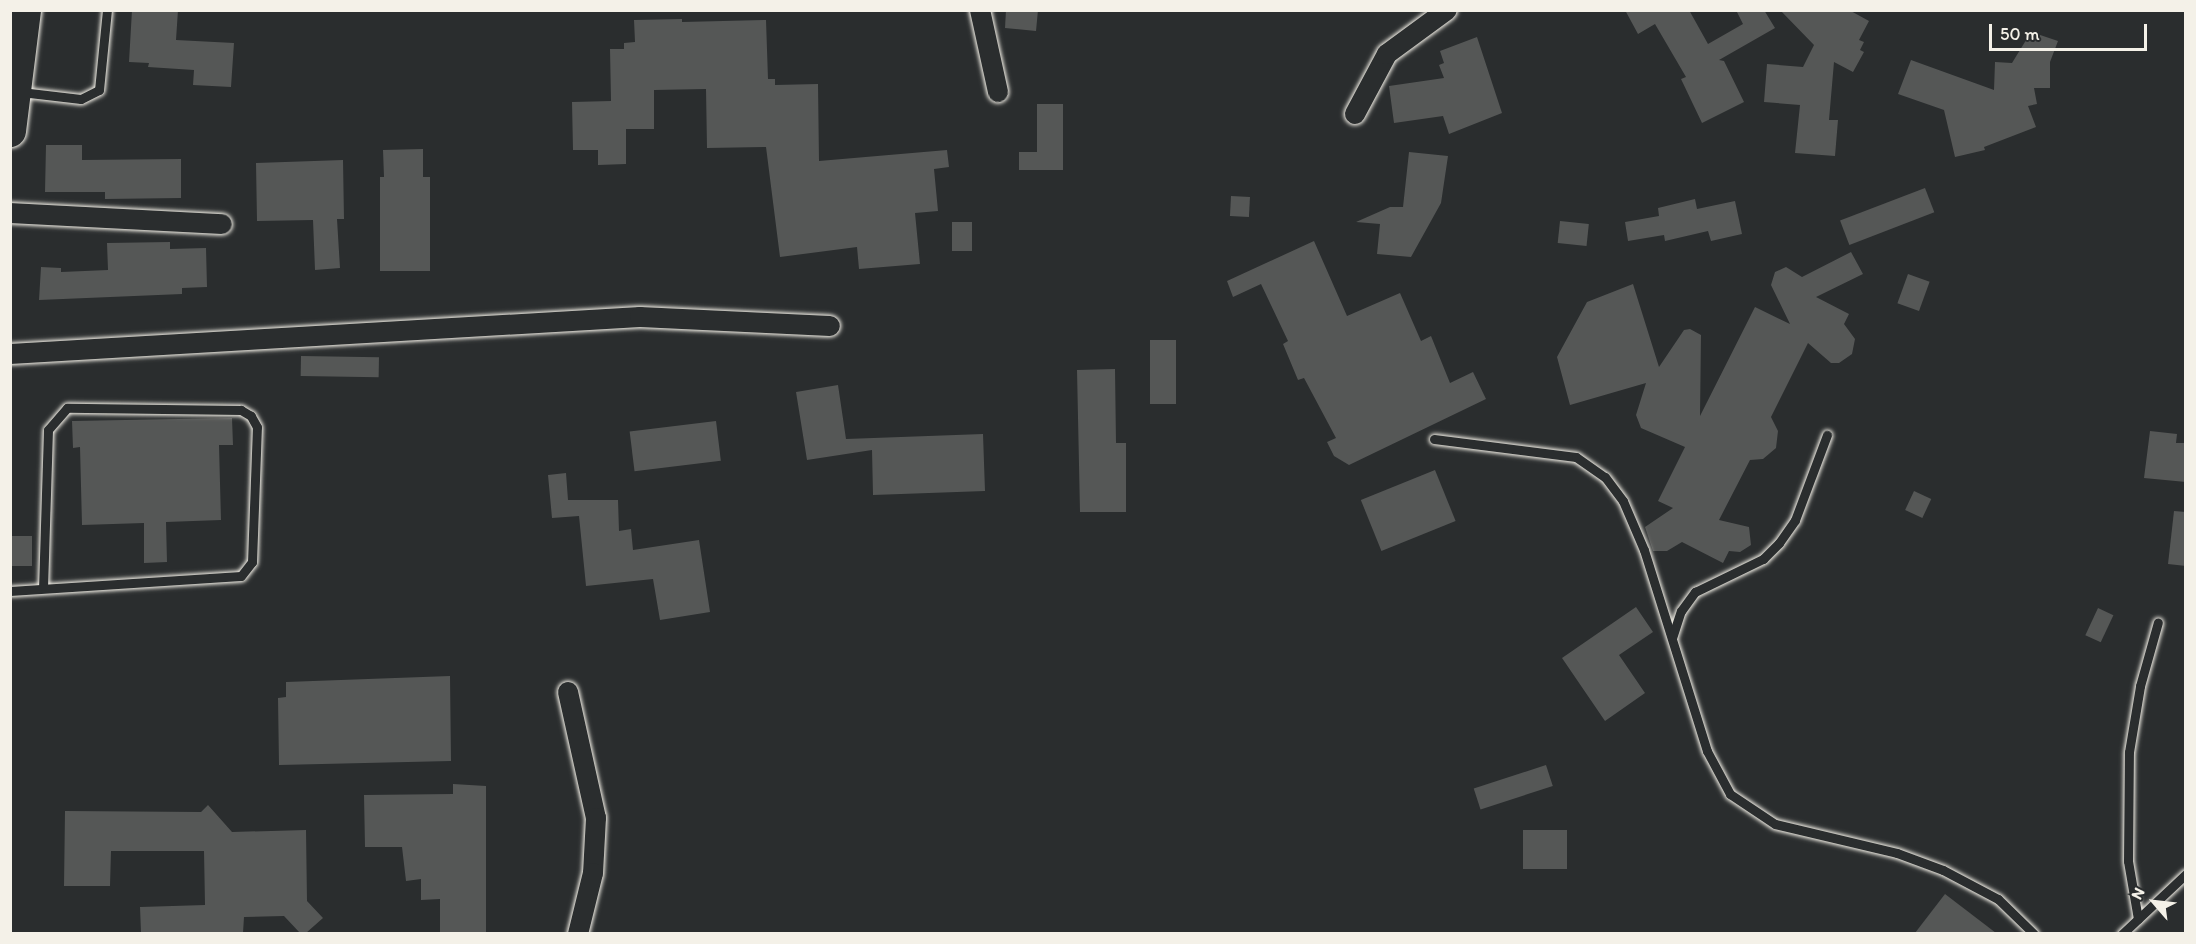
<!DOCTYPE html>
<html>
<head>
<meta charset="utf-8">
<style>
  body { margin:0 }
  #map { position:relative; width:2196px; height:944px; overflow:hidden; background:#2a2d2e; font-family:Itim,sans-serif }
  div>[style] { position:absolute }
  .building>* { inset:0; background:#555756; transform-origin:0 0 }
  .roads { filter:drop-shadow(0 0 2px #f4f1e8) drop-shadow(0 0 2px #f4f1e8) }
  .service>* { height:9px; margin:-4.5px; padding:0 4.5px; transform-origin:4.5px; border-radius:4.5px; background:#2a2d2e }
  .minor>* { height:20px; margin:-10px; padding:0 10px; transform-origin:10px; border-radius:10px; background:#2a2d2e }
  .trunk>* { height:32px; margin:-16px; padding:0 16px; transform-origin:16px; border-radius:16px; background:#2a2d2e }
  span { translate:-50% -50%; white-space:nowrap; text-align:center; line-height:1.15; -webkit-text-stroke:4.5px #2a2d2e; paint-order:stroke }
  .frame { position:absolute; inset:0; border:12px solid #f4f1e8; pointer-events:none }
  .north { position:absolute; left:2124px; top:872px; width:60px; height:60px; -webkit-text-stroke:4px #2a2d2e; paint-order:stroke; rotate:298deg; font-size:16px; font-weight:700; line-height:24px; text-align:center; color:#f4f1e8 }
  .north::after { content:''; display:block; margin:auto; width:21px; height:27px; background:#f4f1e8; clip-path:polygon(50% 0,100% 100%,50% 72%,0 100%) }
  .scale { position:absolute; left:1989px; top:24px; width:158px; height:27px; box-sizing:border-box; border:3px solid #f4f1e8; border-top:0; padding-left:8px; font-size:18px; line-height:21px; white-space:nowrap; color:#f4f1e8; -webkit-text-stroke:4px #2a2d2e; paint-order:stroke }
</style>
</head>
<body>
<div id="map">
  <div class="building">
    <div style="clip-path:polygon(132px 10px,178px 10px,176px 40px,234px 43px,231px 87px,193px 85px,194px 70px,148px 67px,149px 63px,129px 62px)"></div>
    <div style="clip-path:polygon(1006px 10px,1038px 10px,1036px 31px,1005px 28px)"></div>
    <div style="clip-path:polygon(1625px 10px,1689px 10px,1708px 44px,1743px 24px,1736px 10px,1764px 10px,1775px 28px,1719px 60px,1724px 61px,1744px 102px,1702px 123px,1681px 79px,1686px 77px,1655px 24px,1638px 34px)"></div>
    <div style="clip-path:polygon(1780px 10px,1849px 10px,1869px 21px,1859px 40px,1864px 42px,1860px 50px,1864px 52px,1853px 72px,1834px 62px,1829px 120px,1838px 120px,1835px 156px,1795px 153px,1800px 105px,1764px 102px,1767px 64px,1803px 67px,1814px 45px)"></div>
    <div style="clip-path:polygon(682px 19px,682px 22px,766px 20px,768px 79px,775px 79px,775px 85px,818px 84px,819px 161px,947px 150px,949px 167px,934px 169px,938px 211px,915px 213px,920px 264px,859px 269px,857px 247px,780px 257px,766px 147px,707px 148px,706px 89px,654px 90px,654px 129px,626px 129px,626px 164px,598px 165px,598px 150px,573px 150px,572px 102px,611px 101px,610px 49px,624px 49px,624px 43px,635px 42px,634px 20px)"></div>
    <div style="clip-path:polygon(2031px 32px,2058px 41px,2050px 62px,2050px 88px,2034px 88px,2037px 104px,2028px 106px,2036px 127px,1984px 147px,1985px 150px,1955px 157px,1944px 110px,1898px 94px,1911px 60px,1994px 90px,1995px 62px,2012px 63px)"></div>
    <div style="clip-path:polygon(1477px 37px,1502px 113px,1449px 134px,1443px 116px,1394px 123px,1389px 86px,1444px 78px,1439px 65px,1444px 63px,1440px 51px)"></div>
    <div style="clip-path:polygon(1037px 104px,1063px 104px,1063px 170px,1019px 170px,1019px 152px,1037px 152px)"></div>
    <div style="clip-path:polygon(46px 145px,82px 145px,82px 160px,181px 159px,181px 198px,105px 199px,105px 192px,45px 192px)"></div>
    <div style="clip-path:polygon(423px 149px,423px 177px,430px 177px,430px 271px,380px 271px,380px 177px,384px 177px,383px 150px)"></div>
    <div style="clip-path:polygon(1409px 152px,1448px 156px,1441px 203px,1411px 257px,1377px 254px,1380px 224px,1356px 222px,1390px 207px,1403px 207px)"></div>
    <div style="clip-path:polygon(343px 160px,344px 219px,337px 219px,340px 268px,315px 270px,313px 220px,257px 221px,256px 163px)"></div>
    <div style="left:1925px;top:188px;width:26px;height:91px;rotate:69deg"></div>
    <div style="left:1231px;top:196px;width:19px;height:20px;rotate:3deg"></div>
    <div style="clip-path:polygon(1695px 199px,1697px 209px,1735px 201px,1742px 234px,1711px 241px,1708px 231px,1665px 241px,1664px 235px,1628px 241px,1625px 222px,1659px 216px,1658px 208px)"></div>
    <div style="left:1560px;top:221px;width:29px;height:22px;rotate:6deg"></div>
    <div style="left:952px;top:222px;width:20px;height:29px"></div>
    <div style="clip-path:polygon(1314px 241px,1347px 316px,1400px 293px,1421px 341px,1431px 336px,1450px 383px,1473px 372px,1486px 399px,1349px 465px,1334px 456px,1327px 442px,1336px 438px,1304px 378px,1298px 380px,1283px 344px,1288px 341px,1261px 284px,1233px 297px,1227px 281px)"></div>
    <div style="clip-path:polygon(170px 242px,170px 249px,206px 248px,207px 287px,182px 288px,182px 294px,39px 300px,41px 267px,61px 268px,61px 272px,108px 270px,107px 243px)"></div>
    <div style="clip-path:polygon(1851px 252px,1863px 274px,1816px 297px,1849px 314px,1844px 324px,1855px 339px,1852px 354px,1839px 363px,1831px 363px,1808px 343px,1771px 417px,1778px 431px,1776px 448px,1763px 459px,1750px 460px,1719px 520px,1749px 527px,1751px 545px,1740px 552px,1729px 551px,1723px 563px,1682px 542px,1667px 551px,1653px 551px,1645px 527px,1673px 508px,1658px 501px,1685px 447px,1641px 428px,1636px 415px,1646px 383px,1570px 405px,1557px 357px,1587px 302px,1633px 284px,1659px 367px,1684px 330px,1690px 329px,1701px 335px,1700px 416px,1755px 307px,1790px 324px,1771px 285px,1775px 272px,1786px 267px,1802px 277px)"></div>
    <div style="left:1908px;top:274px;width:23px;height:31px;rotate:20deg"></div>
    <div style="left:1150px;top:340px;width:26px;height:64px"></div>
    <div style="left:301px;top:356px;width:78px;height:20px;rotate:1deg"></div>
    <div style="clip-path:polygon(1115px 369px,1116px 443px,1126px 443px,1126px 512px,1080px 512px,1077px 370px)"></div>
    <div style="clip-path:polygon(838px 385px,846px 439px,983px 434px,985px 491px,873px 495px,872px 450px,807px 460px,796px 392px)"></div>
    <div style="clip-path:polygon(232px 418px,233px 445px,219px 445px,221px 520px,166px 522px,167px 562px,144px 563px,144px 523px,82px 525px,80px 447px,73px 448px,72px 421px)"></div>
    <div style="left:716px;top:421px;width:40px;height:87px;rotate:83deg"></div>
    <div style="clip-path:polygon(2150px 431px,2177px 434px,2176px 443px,2186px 443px,2186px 482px,2144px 478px)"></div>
    <div style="left:1435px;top:470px;width:55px;height:80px;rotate:68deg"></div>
    <div style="clip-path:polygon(566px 473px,568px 500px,618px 500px,619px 531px,631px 529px,633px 550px,699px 540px,710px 612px,660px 620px,653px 579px,586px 586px,579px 516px,552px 518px,548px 475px)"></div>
    <div style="left:1914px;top:491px;width:19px;height:21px;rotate:25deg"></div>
    <div style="clip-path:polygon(2174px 511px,2186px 512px,2186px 566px,2168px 564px)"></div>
    <div style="left:10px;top:536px;width:22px;height:30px"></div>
    <div style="clip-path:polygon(1636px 607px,1653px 632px,1619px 655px,1645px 693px,1605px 721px,1562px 658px)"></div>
    <div style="left:2098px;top:608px;width:17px;height:30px;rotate:25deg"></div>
    <div style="clip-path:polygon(450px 676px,451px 761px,279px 765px,278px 698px,286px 697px,286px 682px)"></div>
    <div style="left:1546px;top:765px;width:22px;height:76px;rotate:72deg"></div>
    <div style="clip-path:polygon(453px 784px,486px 786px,486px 933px,440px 933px,440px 899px,421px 900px,421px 879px,406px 881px,402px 847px,365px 847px,364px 795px,453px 794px)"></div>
    <div style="clip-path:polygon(208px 805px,232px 832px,306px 830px,307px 901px,323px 918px,306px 933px,300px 933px,284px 916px,244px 917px,243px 933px,141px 933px,140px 907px,205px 905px,204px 851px,111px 851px,110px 886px,64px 886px,65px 811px,201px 812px)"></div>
    <div style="left:1523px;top:830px;width:44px;height:39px"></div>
    <div style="clip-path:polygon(1945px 894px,1996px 933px,1915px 933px)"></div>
  </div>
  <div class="roads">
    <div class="service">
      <div style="left:21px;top:92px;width:60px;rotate:6.7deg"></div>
      <div style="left:81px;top:99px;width:20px;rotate:-27deg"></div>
      <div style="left:99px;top:90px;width:80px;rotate:-84.3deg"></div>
      <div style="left:1434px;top:439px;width:143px;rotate:7.2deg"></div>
      <div style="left:1576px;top:457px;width:35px;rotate:35deg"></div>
      <div style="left:1605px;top:477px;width:30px;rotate:53deg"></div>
      <div style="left:1623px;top:501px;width:53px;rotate:66.8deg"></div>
      <div style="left:1644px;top:550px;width:211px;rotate:72.6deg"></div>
      <div style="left:1707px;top:751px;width:49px;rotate:61.9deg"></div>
      <div style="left:1730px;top:794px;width:54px;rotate:33.7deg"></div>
      <div style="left:1775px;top:824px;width:125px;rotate:13.4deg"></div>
      <div style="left:1897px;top:853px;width:49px;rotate:20.3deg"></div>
      <div style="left:1943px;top:870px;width:62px;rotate:27.8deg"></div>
      <div style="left:1998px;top:899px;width:50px;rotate:44.2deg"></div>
      <div style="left:10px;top:591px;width:231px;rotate:-3.7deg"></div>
      <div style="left:241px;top:576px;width:18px;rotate:-52deg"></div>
      <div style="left:252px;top:562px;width:135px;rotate:-87.9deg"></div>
      <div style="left:257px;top:427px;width:13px;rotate:-119deg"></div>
      <div style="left:251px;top:416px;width:12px;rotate:-149deg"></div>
      <div style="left:241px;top:410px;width:174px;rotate:-179.3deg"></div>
      <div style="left:67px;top:408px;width:29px;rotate:131deg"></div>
      <div style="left:48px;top:430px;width:158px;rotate:91.8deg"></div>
      <div style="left:1672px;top:638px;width:28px;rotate:-72deg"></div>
      <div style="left:1681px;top:611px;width:24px;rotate:-54deg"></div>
      <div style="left:1695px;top:592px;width:76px;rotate:-25.9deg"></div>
      <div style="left:1763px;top:559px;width:23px;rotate:-45deg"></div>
      <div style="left:1779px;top:543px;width:28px;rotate:-55deg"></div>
      <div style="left:1795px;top:520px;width:91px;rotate:-69.4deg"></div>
      <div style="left:2138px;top:919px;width:59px;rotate:-99.8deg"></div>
      <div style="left:2128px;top:861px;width:109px;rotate:-89.5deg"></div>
      <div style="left:2129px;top:752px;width:67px;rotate:-80.5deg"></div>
      <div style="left:2140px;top:686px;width:66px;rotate:-74.3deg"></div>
      <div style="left:2122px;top:934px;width:88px;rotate:-43.2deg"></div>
    </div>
    <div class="minor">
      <div style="left:980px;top:10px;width:84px;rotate:77.6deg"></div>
      <div style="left:1355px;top:114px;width:68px;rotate:-61.9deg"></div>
      <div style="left:1387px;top:54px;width:74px;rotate:-36.3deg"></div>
      <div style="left:10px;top:213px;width:212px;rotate:3deg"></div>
      <div style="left:10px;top:354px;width:631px;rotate:-3.36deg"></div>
      <div style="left:640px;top:317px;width:190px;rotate:2.7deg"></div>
      <div style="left:568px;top:692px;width:129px;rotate:77.5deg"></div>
      <div style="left:596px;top:818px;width:55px;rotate:93.1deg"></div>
      <div style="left:593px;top:873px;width:63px;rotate:103.8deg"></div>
    </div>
    <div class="trunk">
      <div style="left:10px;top:131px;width:122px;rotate:-82.9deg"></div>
    </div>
  </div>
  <div class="frame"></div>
  <div class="north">N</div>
  <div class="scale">50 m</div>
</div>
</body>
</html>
